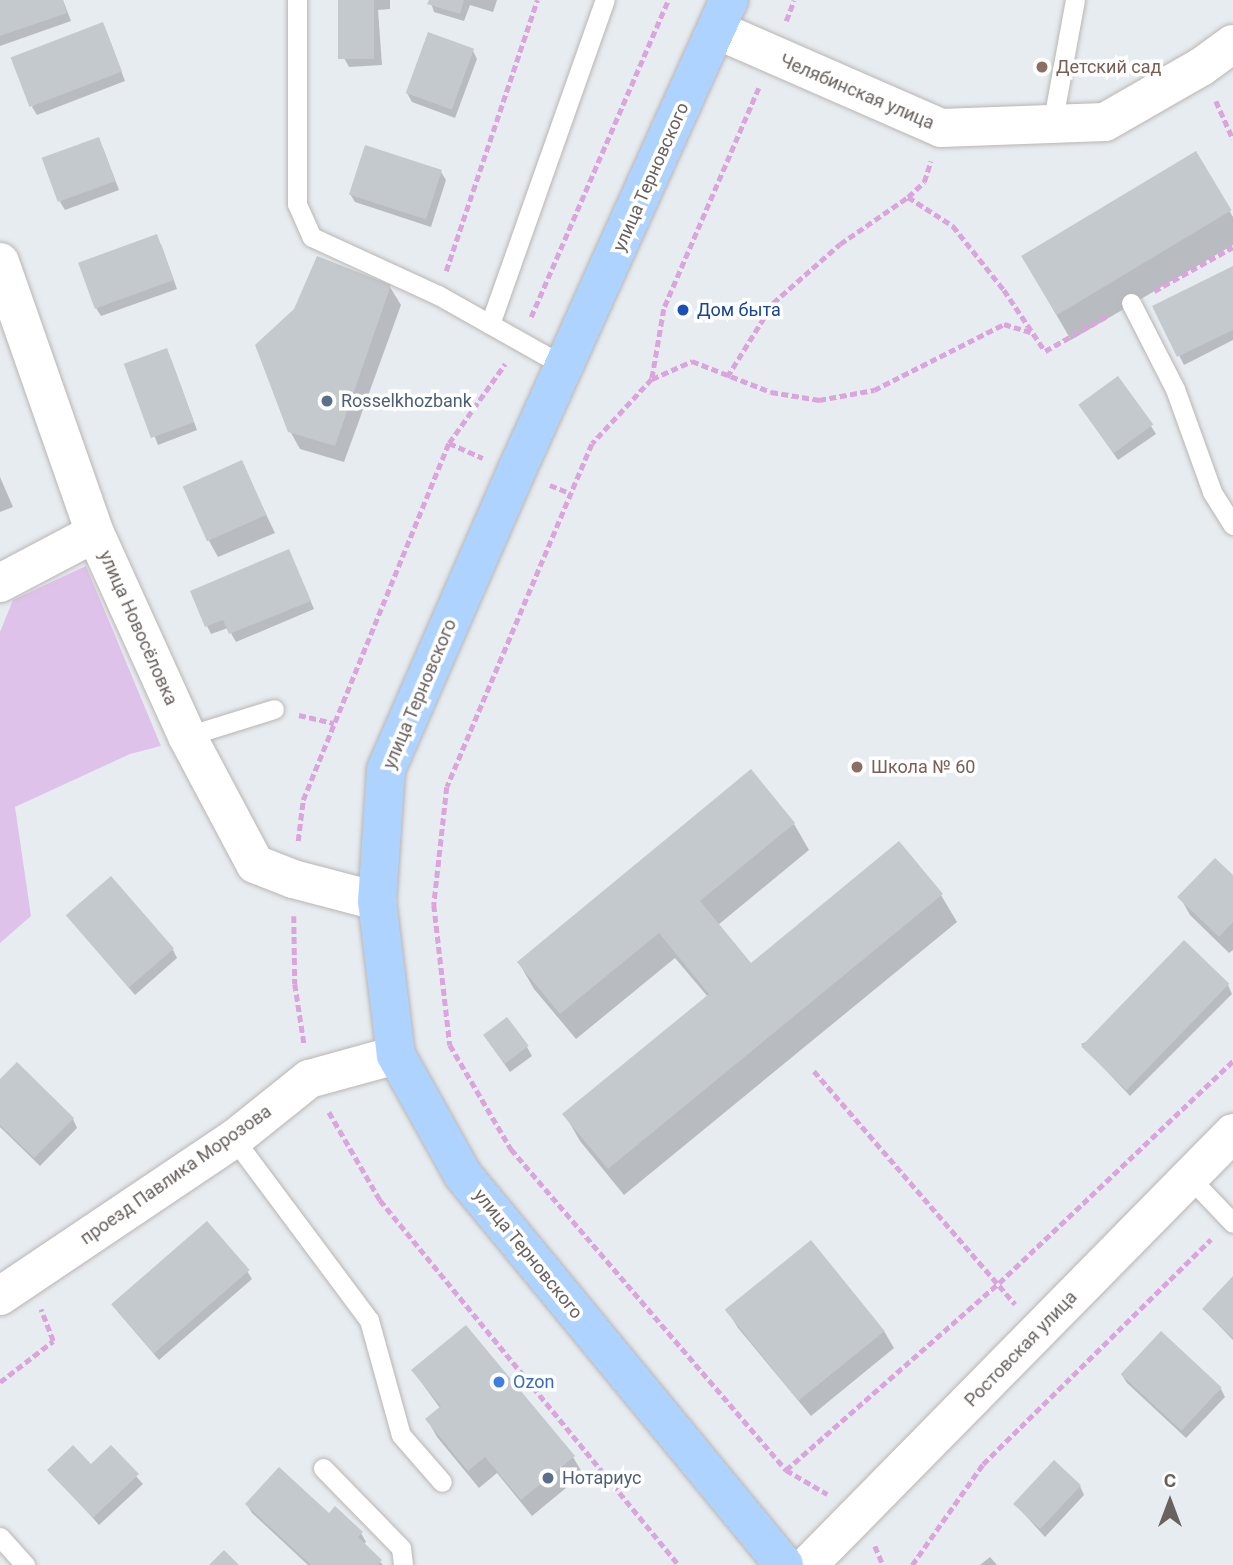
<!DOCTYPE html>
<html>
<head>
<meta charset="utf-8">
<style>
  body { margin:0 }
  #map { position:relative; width:1233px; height:1565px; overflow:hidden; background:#e7ecf1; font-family:Roboto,sans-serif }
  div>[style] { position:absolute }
  .green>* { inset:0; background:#dec2ea }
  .shadow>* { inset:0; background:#0003 }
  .building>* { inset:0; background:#c3c9cc; transform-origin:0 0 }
  .path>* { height:4.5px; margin-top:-2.25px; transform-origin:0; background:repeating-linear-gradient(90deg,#dba4dd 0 7px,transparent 0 10.5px) }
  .roads { filter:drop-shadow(0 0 2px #bab5b2) drop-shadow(0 0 2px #bab5b2) }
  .service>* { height:19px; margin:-9.5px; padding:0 9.5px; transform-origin:9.5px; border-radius:9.5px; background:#fff }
  .minor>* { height:38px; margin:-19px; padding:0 19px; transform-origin:19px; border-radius:19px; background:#fff }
  .tertiary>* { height:38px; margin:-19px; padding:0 19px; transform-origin:19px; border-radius:19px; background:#fff }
  .primary>* { height:38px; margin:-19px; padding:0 19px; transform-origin:19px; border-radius:19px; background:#aed3ff }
  .dots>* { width:19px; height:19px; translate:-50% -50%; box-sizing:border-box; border:4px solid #fff; border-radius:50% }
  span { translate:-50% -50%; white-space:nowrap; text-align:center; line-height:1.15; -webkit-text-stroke:7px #fff; paint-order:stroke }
  .education-label { font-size:18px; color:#785e54 }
  .left { translate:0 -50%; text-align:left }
  .street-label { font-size:18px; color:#68615e }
  .transit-label { font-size:18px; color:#164399 }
  .service-label { font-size:18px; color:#4e5e75 }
  .shop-label { font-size:18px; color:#366cbe }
  .north { position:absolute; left:1135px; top:1467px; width:70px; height:70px; -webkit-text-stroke:5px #fff; paint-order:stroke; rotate:0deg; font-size:19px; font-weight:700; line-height:28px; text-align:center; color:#68615e }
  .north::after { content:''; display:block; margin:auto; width:24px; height:32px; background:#68615e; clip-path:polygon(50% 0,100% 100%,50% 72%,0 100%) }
</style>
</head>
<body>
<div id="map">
  <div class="green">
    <div style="clip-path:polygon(86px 566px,161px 746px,130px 754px,15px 807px,31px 916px,0 943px,0 632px,13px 600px)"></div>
  </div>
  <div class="shadow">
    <div style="clip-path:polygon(0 0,63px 0,71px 21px,0 46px)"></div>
    <div style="clip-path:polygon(340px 0,390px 0,390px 9px,378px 10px,382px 65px,349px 67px,344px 58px)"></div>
    <div style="clip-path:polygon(430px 0,497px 0,493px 12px,470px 5px,464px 21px,434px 12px)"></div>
    <div style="clip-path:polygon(107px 33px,125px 81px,37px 115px,32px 107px)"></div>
    <div style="clip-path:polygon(473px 51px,477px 59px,455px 118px,412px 102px,407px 93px)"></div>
    <div style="clip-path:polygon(103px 148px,119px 190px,65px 210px,60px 202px)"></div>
    <div style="clip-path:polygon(1196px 153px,1233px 217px,1233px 245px,1071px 340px,1022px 256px)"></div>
    <div style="clip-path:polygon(441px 172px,446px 180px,431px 227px,355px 202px,350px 194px)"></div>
    <div style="clip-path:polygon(161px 244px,177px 289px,101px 316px,96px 308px)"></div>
    <div style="clip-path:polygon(1233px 268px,1233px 340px,1184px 365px,1154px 307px)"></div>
    <div style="clip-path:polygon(390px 287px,401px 305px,344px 462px,300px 449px,290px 431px)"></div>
    <div style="clip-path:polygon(171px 359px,197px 430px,158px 445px,126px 365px)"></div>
    <div style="clip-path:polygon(1085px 413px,1151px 426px,1156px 434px,1118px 460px)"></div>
    <div style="clip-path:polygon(241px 462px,275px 533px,218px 557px,208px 539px)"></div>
    <div style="clip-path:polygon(0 477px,13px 507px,0 512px)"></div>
    <div style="clip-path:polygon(293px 560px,314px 609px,236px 642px,228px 628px,211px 634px,207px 626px)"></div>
    <div style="clip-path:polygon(794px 824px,809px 850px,718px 925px,751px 965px,941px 895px,957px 922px,624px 1195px,580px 1141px,565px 1115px,708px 997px,675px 958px,576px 1039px,534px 989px,519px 963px)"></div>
    <div style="clip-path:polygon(1233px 877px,1233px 950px,1229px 953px,1190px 915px,1180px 897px)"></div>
    <div style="clip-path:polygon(68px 916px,173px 950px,177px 958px,135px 995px)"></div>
    <div style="clip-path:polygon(1228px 985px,1232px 994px,1130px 1096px,1081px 1044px)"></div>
    <div style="clip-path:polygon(490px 1044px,527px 1047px,532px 1056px,510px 1072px)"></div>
    <div style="clip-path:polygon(0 1081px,73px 1119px,77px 1128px,40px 1166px,0 1127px)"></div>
    <div style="clip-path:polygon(247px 1271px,252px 1279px,159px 1360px,118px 1312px)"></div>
    <div style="clip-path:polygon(1233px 1278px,1233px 1340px,1204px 1310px)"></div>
    <div style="clip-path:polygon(727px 1310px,884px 1331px,894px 1348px,811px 1416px,738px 1328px)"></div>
    <div style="clip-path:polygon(413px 1371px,573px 1457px,583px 1474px,532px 1516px,497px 1473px,479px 1488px,437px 1437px,427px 1419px,440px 1408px)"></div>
    <div style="clip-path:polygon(1122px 1375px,1221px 1389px,1225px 1397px,1186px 1438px,1127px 1383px)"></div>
    <div style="clip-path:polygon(111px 1448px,143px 1484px,99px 1525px,50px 1470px,91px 1467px)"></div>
    <div style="clip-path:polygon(1080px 1486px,1084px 1495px,1045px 1537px,1015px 1504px)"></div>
    <div style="clip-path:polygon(247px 1505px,329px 1516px,361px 1533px,366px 1542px,363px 1545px,383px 1565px,308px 1565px,252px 1513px)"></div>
    <div style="clip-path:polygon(990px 1557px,997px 1565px,980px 1565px)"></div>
  </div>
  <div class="building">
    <div style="clip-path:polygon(0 0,63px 0,67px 13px,0 36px)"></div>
    <div style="left:338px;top:0;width:36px;height:59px"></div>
    <div style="clip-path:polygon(429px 0,464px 0,460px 14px,427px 4px)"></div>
    <div style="left:103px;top:22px;width:53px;height:99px;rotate:69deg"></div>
    <div style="left:428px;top:32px;width:49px;height:65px;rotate:20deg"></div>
    <div style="left:99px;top:137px;width:47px;height:61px;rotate:70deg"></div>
    <div style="left:365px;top:145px;width:81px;height:52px;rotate:18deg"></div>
    <div style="left:1196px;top:151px;width:69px;height:204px;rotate:59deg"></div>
    <div style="left:157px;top:234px;width:49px;height:84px;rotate:70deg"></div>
    <div style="clip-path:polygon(317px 256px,391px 285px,335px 446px,288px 432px,255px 345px,294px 309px)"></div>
    <div style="clip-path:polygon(1233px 266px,1233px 330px,1177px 357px,1152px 306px)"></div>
    <div style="left:167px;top:348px;width:79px;height:46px;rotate:70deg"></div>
    <div style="left:1118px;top:376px;width:60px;height:49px;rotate:54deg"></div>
    <div style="left:242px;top:460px;width:60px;height:65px;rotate:66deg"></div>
    <div style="clip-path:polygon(289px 549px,311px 601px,229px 634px,223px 620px,205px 627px,190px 591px)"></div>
    <div style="clip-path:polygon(751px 769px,795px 823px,700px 901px,751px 963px,899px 841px,943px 894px,608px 1169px,562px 1114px,709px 994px,659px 933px,560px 1014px,517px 962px)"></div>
    <div style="clip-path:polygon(1215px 858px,1233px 875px,1233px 922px,1219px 937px,1177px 897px)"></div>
    <div style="left:111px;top:876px;width:96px;height:60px;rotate:49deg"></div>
    <div style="left:1184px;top:940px;width:63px;height:148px;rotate:44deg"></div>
    <div style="left:507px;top:1017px;width:36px;height:30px;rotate:53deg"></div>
    <div style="clip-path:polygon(17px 1062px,74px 1118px,34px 1158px,0 1125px,0 1079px)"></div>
    <div style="left:207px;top:1221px;width:65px;height:127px;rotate:49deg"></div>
    <div style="left:811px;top:1240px;width:117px;height:111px;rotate:51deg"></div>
    <div style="clip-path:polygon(1233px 1276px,1233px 1338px,1202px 1309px)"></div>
    <div style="clip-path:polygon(466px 1325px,575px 1456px,521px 1500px,485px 1457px,468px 1471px,425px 1419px,441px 1406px,411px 1370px)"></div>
    <div style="left:1161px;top:1331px;width:83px;height:59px;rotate:43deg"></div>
    <div style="clip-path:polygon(73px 1445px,91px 1464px,111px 1445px,139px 1474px,93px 1518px,47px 1470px)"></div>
    <div style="left:1054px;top:1460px;width:37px;height:60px;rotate:43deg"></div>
    <div style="clip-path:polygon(279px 1467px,329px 1513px,335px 1506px,363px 1532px,358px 1537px,382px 1560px,378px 1565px,311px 1565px,245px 1504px)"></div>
    <div style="clip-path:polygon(224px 1550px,239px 1565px,209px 1565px)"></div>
  </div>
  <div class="path">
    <div style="left:786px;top:21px;width:22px;rotate:-69deg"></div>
    <div style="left:759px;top:88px;width:241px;rotate:113.3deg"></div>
    <div style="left:664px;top:309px;width:71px;rotate:99.7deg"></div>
    <div style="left:652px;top:379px;width:88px;rotate:132.7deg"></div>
    <div style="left:592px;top:444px;width:372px;rotate:112.9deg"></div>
    <div style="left:447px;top:787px;width:119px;rotate:96.3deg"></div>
    <div style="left:434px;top:905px;width:141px;rotate:83.5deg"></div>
    <div style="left:450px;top:1045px;width:121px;rotate:59.6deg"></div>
    <div style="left:511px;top:1149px;width:423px;rotate:49.4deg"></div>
    <div style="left:786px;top:1470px;width:48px;rotate:30.3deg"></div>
    <div style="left:1216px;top:101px;width:42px;rotate:65.9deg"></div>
    <div style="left:908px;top:197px;width:54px;rotate:32.8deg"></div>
    <div style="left:953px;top:226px;width:82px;rotate:51.4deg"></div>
    <div style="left:1004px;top:290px;width:73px;rotate:56.1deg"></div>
    <div style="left:1045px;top:351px;width:73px;rotate:-29.4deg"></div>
    <div style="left:446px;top:271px;width:286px;rotate:-71.4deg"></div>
    <div style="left:1154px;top:291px;width:90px;rotate:-29.1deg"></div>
    <div style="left:531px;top:317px;width:345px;rotate:-66.6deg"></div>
    <div style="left:727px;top:377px;width:87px;rotate:-58.1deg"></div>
    <div style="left:773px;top:303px;width:89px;rotate:-41.4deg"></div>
    <div style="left:840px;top:244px;width:83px;rotate:-34.7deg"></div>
    <div style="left:908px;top:197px;width:22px;rotate:-43deg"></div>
    <div style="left:924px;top:182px;width:22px;rotate:-72deg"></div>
    <div style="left:652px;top:379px;width:44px;rotate:-24.2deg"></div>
    <div style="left:692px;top:361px;width:85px;rotate:21.4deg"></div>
    <div style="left:771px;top:392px;width:49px;rotate:9.5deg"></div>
    <div style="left:819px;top:400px;width:56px;rotate:-10.3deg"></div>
    <div style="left:874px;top:390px;width:146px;rotate:-26.9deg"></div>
    <div style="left:1004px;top:324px;width:28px;rotate:17deg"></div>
    <div style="left:449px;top:443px;width:37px;rotate:24deg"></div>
    <div style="left:550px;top:485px;width:22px;rotate:22deg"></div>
    <div style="left:299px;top:715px;width:36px;rotate:13deg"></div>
    <div style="left:298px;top:841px;width:41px;rotate:-83deg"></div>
    <div style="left:303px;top:800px;width:386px;rotate:-67.8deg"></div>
    <div style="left:449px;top:443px;width:97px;rotate:-54.7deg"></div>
    <div style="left:294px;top:916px;width:68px;rotate:89.2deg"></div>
    <div style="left:295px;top:984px;width:60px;rotate:81.3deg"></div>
    <div style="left:814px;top:1071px;width:308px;rotate:49.2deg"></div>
    <div style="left:329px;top:1112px;width:102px;rotate:59.9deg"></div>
    <div style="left:380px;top:1200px;width:472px;rotate:50.7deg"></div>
    <div style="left:0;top:1382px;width:67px;rotate:-37.7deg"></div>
    <div style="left:53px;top:1341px;width:34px;rotate:-111deg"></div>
    <div style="left:786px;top:1470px;width:283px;rotate:-41.3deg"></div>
    <div style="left:999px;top:1283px;width:323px;rotate:-43.5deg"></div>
    <div style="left:875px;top:1546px;width:21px;rotate:67deg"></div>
    <div style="left:912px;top:1565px;width:123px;rotate:-54.9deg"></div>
    <div style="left:983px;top:1464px;width:320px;rotate:-44.6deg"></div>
  </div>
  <div class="roads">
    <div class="service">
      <div style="left:297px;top:0;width:204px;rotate:90deg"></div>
      <div style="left:297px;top:204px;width:36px;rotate:66deg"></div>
      <div style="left:312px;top:237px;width:139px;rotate:24.7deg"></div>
      <div style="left:438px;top:295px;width:147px;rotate:29.4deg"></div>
      <div style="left:1052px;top:125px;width:127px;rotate:-79.6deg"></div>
      <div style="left:1131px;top:303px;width:97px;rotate:62.9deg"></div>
      <div style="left:1175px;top:389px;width:109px;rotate:70.2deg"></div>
      <div style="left:1212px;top:492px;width:39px;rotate:58deg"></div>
      <div style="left:490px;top:324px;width:344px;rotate:-70.5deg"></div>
      <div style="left:187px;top:736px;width:91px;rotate:-17.2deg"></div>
      <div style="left:234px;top:1139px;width:226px;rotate:53.3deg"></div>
      <div style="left:369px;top:1320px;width:119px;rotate:74.5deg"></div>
      <div style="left:401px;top:1435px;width:62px;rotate:48.9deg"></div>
      <div style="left:1190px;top:1178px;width:62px;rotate:46.3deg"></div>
      <div style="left:323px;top:1468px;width:112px;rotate:45.7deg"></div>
      <div style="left:401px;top:1548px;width:17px;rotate:83deg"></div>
      <div style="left:0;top:1537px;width:38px;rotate:48deg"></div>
    </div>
    <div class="minor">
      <div style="left:717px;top:30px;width:244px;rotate:23.6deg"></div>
      <div style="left:941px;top:128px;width:164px;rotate:-2.1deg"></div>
      <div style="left:1105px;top:122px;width:111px;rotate:-29.8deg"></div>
      <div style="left:1201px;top:67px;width:39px;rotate:-36deg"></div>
      <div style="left:0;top:262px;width:287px;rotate:70.7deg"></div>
      <div style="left:95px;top:533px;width:223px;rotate:65.6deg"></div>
      <div style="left:187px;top:736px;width:145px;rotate:62deg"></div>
      <div style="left:255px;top:864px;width:41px;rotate:21.5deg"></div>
      <div style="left:293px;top:879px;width:87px;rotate:14.7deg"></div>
      <div style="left:0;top:583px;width:107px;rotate:-27.8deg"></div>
      <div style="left:0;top:1296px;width:282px;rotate:-33.9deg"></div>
      <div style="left:234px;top:1139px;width:96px;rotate:-38.7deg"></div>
      <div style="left:309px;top:1079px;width:90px;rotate:-15.4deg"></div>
    </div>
    <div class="tertiary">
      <div style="left:808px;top:1565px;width:606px;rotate:-45.47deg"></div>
    </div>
    <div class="primary">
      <div style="left:729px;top:0;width:518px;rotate:114.29deg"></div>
      <div style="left:516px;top:472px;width:325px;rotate:113.6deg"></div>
      <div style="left:386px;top:770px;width:131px;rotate:93.9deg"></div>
      <div style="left:377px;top:901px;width:155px;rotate:83deg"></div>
      <div style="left:396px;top:1055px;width:137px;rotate:60.8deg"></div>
      <div style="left:463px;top:1175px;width:505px;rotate:50.54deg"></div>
    </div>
  </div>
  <div class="dots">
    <div style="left:1042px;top:67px;background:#8d6e63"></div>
    <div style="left:683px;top:310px;background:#1a4fb4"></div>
    <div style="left:327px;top:401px;background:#5c6f8a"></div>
    <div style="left:857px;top:767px;background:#8d6e63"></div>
    <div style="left:499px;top:1382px;background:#3f7fe0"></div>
    <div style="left:548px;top:1478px;background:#5c6f8a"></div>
  </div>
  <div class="education-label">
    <span class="left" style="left:1056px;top:67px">Детский сад</span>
    <span class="left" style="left:871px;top:767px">Школа № 60</span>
  </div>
  <div class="street-label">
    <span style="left:857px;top:92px;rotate:23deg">Челябинская улица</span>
    <span style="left:651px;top:177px;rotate:-66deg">улица Терновского</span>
    <span style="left:138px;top:628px;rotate:66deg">улица Новосёловка</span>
    <span style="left:420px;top:694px;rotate:-67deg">улица Терновского</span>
    <span style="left:176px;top:1175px;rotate:-35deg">проезд Павлика Морозова</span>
    <span style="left:528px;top:1254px;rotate:51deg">улица Терновского</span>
    <span style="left:1021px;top:1349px;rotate:-46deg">Ростовская улица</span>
  </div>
  <div class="transit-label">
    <span class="left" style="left:697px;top:310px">Дом быта</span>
  </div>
  <div class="service-label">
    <span class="left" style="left:341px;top:401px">Rosselkhozbank</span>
    <span class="left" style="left:562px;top:1478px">Нотариус</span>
  </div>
  <div class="shop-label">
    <span class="left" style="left:513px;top:1382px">Ozon</span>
  </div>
  <div class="north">С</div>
</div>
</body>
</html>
